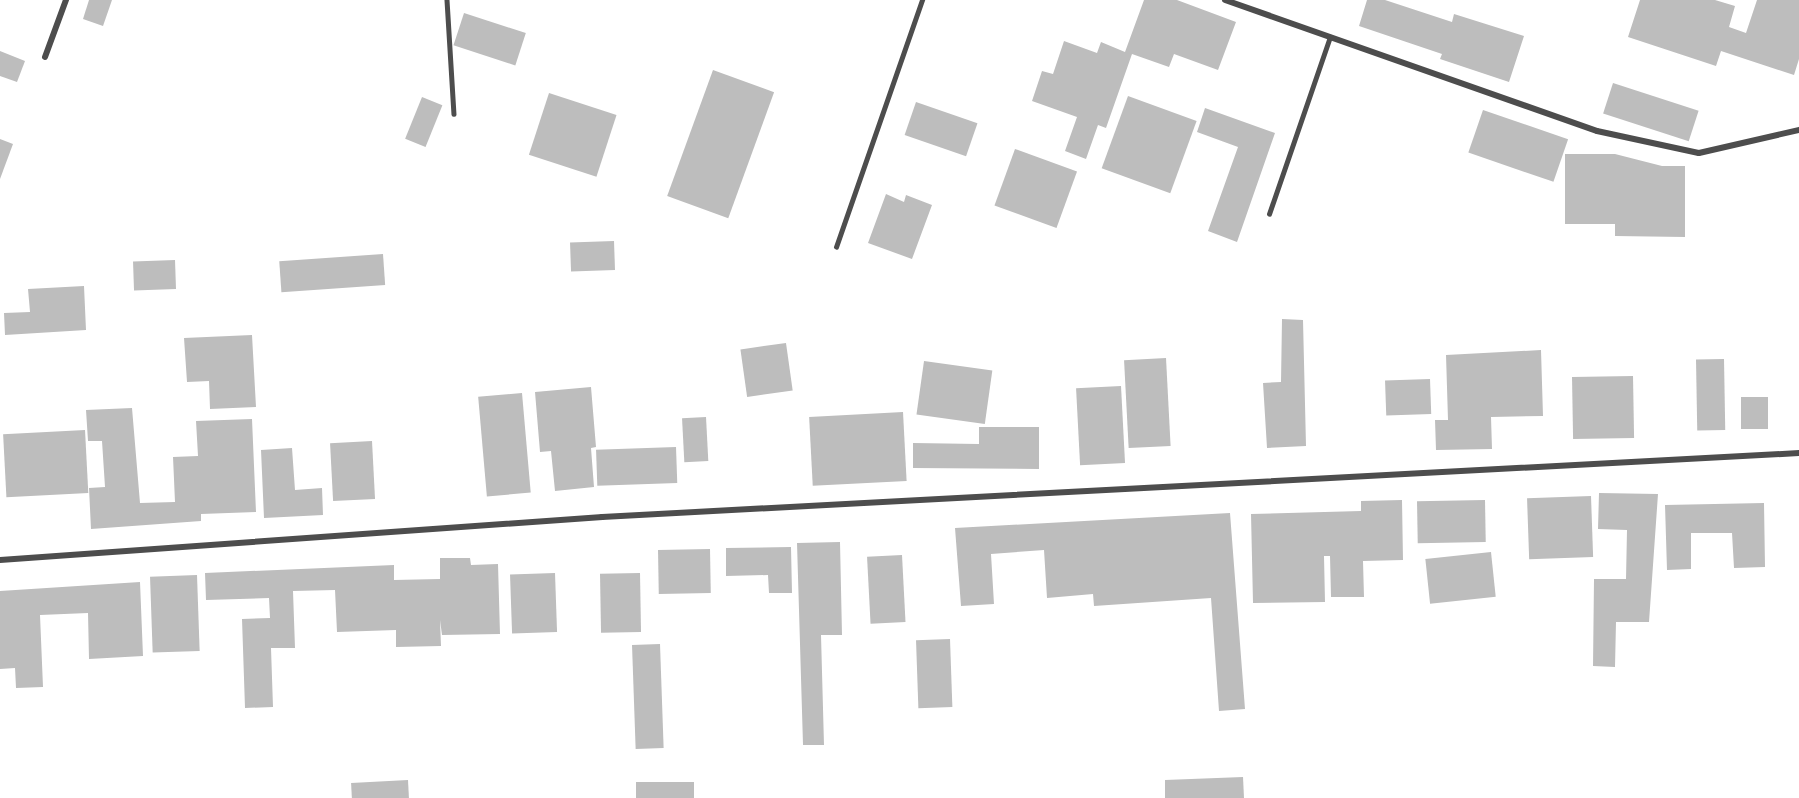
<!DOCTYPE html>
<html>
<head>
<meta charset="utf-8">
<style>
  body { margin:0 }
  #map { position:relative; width:1799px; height:798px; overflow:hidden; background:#fff; font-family:"Fira Sans Condensed",sans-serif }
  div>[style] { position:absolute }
  .building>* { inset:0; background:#bdbdbd; transform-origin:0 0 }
  .lane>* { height:4.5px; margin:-2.25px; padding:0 2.25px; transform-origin:2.25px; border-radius:2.25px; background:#4d4d4d }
  .street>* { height:6px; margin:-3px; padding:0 3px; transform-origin:3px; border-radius:3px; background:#4d4d4d }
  span { translate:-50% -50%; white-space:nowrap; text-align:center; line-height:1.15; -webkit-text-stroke:5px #fff; paint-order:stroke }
</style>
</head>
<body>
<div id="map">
  <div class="building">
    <div style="clip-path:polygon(89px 0,112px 0,103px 26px,83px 19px)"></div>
    <div style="clip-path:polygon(1144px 0,1177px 0,1236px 22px,1218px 70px,1174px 54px,1169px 67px,1132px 54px,1106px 128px,1098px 125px,1086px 159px,1065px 151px,1077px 117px,1032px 101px,1042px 71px,1053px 74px,1064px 41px,1097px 53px,1101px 42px,1125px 52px)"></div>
    <div style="clip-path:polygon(1367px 0,1385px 0,1452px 22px,1454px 14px,1524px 36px,1509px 82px,1440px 59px,1442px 54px,1359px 26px)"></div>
    <div style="clip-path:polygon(1640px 0,1715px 0,1735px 6px,1729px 27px,1746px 33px,1757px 0,1799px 0,1799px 59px,1794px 75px,1721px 51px,1716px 66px,1628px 37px)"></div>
    <div style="left:464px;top:13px;width:65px;height:34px;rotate:18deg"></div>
    <div style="clip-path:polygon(0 51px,25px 61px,17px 82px,0 76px)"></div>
    <div style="left:713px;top:70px;width:65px;height:134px;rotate:20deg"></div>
    <div style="left:1613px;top:83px;width:90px;height:32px;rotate:18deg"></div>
    <div style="left:549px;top:93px;width:71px;height:65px;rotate:18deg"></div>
    <div style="left:1128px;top:96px;width:73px;height:77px;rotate:20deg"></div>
    <div style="left:422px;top:97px;width:22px;height:45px;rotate:22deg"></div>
    <div style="left:916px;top:102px;width:65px;height:35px;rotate:19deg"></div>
    <div style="clip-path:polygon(1205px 108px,1275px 133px,1237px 242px,1208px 231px,1238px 147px,1197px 132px)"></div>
    <div style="left:1483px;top:110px;width:90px;height:45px;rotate:19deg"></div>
    <div style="clip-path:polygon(0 139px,13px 144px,0 179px)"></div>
    <div style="left:1015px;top:149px;width:66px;height:60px;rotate:20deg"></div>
    <div style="clip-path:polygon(1565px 154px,1615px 154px,1662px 166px,1685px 166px,1685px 237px,1615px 236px,1615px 224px,1565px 224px)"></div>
    <div style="clip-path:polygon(886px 194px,904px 202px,906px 195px,932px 205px,912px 259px,868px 243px)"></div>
    <div style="left:614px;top:241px;width:29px;height:44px;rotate:88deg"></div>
    <div style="left:383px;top:254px;width:31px;height:104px;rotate:86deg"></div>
    <div style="left:175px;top:260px;width:29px;height:42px;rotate:88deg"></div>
    <div style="clip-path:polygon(84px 286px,86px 330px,5px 335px,4px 313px,30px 312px,28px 289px)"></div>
    <div style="clip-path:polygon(1282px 319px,1303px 320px,1306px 446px,1267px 448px,1263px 383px,1281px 382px)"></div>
    <div style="clip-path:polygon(252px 335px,256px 407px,210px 409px,209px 381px,187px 382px,184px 338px)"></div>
    <div style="left:786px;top:343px;width:48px;height:46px;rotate:82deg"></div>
    <div style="clip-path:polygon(1541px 350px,1543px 416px,1491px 417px,1492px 449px,1436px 450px,1435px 420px,1448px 420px,1446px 355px)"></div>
    <div style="left:1166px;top:358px;width:88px;height:42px;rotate:87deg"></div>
    <div style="left:1724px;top:359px;width:71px;height:28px;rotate:89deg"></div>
    <div style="left:924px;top:361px;width:69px;height:54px;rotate:8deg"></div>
    <div style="left:1633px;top:376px;width:62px;height:61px;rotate:89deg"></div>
    <div style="left:1430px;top:379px;width:35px;height:45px;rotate:88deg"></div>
    <div style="left:1121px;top:386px;width:77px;height:45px;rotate:87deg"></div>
    <div style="clip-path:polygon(591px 387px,596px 447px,591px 448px,594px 487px,555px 491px,551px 451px,540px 452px,535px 392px)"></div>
    <div style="left:522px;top:393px;width:100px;height:44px;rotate:85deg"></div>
    <div style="left:1741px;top:397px;width:27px;height:32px"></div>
    <div style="clip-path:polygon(132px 408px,140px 503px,175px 502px,173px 457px,198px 456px,196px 421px,252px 419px,256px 512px,201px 514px,201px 521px,91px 529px,89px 488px,105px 487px,102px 441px,88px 441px,86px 410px)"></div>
    <div style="left:903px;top:412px;width:69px;height:94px;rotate:87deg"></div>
    <div style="left:706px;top:417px;width:44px;height:24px;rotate:87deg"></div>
    <div style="clip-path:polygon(979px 427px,1039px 427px,1039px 469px,913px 468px,913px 443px,979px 444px)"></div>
    <div style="left:85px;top:430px;width:63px;height:82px;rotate:87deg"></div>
    <div style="left:372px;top:441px;width:58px;height:42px;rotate:87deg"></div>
    <div style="left:676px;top:447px;width:36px;height:80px;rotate:88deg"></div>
    <div style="clip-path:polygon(292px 448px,295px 490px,322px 488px,323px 515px,264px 518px,261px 450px)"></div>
    <div style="clip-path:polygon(1599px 493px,1658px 494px,1649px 622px,1616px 622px,1615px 667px,1593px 666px,1594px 579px,1626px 579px,1627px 530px,1598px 529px)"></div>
    <div style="left:1591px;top:496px;width:61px;height:64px;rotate:88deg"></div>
    <div style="clip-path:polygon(1402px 500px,1403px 560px,1363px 561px,1364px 597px,1331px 597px,1330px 556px,1324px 556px,1325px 602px,1253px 603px,1251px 514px,1361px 511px,1361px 501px)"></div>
    <div style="left:1485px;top:500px;width:42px;height:68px;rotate:89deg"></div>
    <div style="clip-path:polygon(1764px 503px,1765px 567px,1734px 568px,1732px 533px,1691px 533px,1691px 569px,1667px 570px,1665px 505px)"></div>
    <div style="clip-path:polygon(1230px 513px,1245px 709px,1219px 711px,1211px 598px,1094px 606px,1093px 594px,1047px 598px,1044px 550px,991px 554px,994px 604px,961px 606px,955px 528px)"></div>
    <div style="clip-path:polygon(840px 542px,842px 635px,821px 635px,824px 745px,803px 745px,797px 543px)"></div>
    <div style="clip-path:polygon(791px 547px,792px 593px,769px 593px,768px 575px,726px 576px,726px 548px)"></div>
    <div style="left:710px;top:549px;width:44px;height:52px;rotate:89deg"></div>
    <div style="left:1491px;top:552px;width:45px;height:66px;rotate:84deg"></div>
    <div style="left:902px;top:555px;width:67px;height:35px;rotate:87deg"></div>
    <div style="clip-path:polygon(440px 558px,470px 558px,471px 565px,498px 564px,500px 634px,442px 635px,440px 620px,441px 646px,396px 647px,396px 630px,337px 632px,335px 590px,293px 591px,295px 648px,271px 648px,273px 707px,245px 708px,242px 619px,270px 618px,269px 598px,206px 600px,205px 573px,394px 565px,394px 580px,440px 579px)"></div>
    <div style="left:555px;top:573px;width:59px;height:45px;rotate:88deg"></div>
    <div style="left:640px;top:573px;width:59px;height:40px;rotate:89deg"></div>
    <div style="left:197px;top:575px;width:76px;height:47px;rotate:88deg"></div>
    <div style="clip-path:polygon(140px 582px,143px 656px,89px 659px,88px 613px,40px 615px,43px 687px,16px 688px,15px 668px,0 669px,0 591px)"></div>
    <div style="left:950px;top:639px;width:68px;height:34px;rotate:88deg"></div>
    <div style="left:660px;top:644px;width:104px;height:28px;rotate:88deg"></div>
    <div style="clip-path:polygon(1243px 777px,1244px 798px,1165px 798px,1165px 780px)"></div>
    <div style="left:408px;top:780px;width:18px;height:57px;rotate:87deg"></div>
    <div style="left:694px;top:782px;width:16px;height:58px;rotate:90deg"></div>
  </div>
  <div class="lane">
    <div style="left:447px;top:0;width:114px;rotate:86.5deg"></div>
    <div style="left:1269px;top:214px;width:187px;rotate:-71deg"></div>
    <div style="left:836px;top:247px;width:262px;rotate:-70.8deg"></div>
  </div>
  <div class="street">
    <div style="left:1225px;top:0;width:394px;rotate:19.4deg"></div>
    <div style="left:1597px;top:131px;width:104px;rotate:12.2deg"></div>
    <div style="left:1699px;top:153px;width:103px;rotate:-13deg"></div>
    <div style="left:45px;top:57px;width:61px;rotate:-69.8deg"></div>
    <div style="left:0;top:560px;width:604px;rotate:-4.09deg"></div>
    <div style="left:602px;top:517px;width:1199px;rotate:-3.06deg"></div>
  </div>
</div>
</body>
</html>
